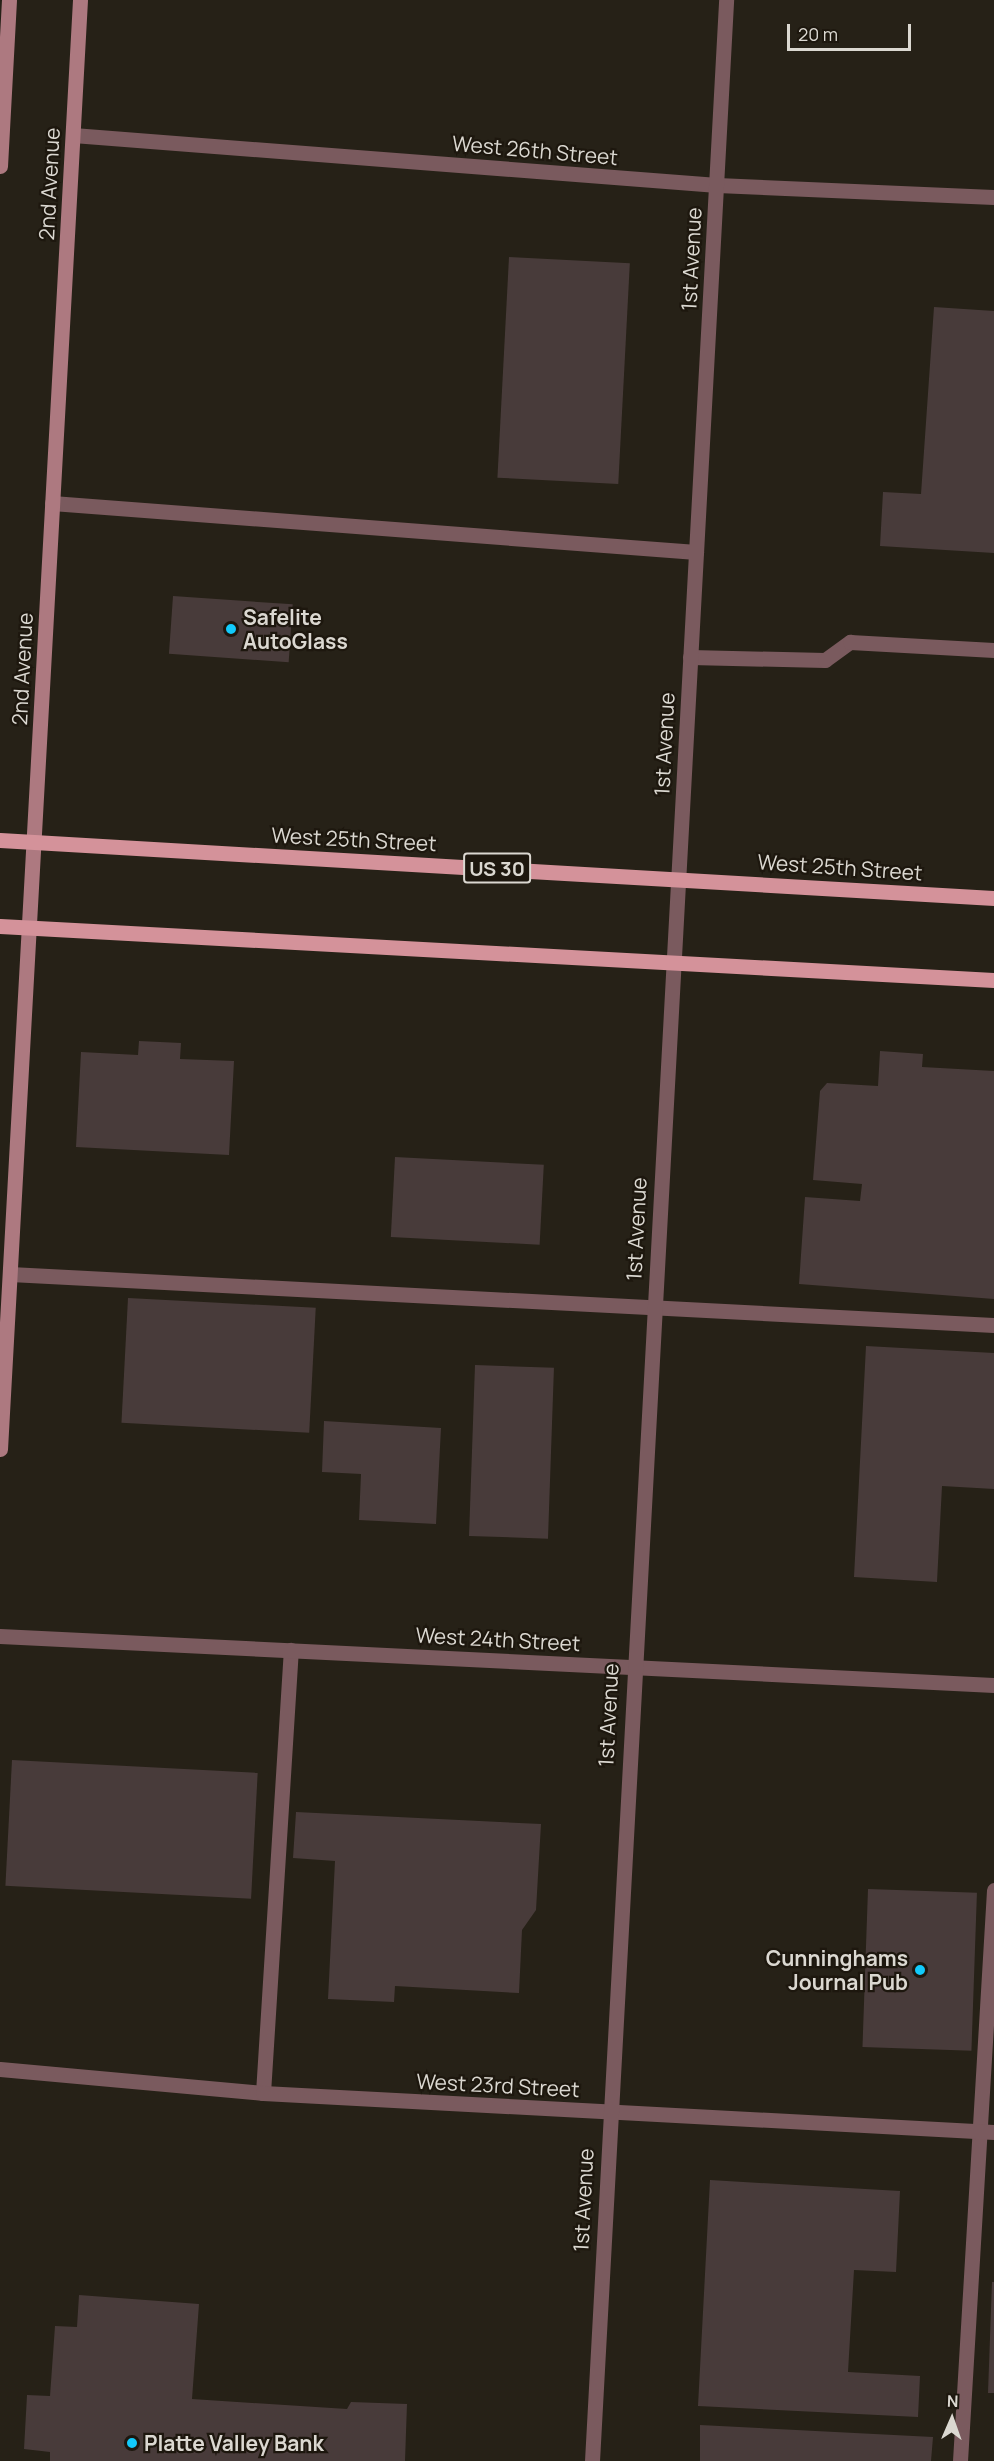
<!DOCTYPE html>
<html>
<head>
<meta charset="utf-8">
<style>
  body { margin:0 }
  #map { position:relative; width:994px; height:2461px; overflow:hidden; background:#262117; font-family:Manrope,sans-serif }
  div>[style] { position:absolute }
  .building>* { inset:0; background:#483b3a; transform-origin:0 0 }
  .lane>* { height:15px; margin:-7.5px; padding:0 7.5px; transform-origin:7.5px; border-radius:7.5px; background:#7a5a5e }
  .street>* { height:15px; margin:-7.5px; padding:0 7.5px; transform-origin:7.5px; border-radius:7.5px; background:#7a5a5e }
  .secondary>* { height:15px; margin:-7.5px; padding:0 7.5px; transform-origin:7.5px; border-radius:7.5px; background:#ad7980 }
  .primary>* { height:15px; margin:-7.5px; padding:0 7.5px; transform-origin:7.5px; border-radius:7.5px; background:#d4929a }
  .dots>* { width:16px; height:16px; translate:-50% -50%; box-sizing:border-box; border:3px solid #1d170e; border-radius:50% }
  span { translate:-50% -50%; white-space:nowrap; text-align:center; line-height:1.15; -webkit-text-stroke:4.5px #1d170e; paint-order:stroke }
  .shield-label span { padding:2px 4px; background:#1d170e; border:2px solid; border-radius:4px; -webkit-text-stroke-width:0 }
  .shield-label { font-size:20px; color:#dbd8d1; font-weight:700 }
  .street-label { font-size:21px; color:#dbd8d1 }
  .poi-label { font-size:21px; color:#dbd8d1; font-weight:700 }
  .left { translate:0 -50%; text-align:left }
  .right { translate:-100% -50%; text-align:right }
  .north { position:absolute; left:922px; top:2389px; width:60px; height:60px; -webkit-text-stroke:4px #1d170e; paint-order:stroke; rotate:2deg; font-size:16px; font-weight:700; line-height:24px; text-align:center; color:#dbd8d1 }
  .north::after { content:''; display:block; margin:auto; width:21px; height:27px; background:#dbd8d1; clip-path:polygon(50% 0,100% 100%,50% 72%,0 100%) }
  .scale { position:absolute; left:787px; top:24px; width:124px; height:27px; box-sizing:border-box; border:3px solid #dbd8d1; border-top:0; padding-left:8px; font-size:18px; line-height:21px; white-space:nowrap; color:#dbd8d1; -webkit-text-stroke:4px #1d170e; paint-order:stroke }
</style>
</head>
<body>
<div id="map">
  <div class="building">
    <div style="left:509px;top:257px;width:121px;height:221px;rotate:3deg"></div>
    <div style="clip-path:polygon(934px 307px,994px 311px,994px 553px,880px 546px,883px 492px,921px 494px)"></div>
    <div style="left:173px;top:596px;width:120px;height:58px;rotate:4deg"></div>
    <div style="clip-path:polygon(139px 1041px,181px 1043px,180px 1059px,234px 1061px,229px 1155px,76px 1147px,81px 1052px,138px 1055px)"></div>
    <div style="clip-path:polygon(880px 1051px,923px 1054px,922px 1067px,994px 1071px,994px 1299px,799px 1284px,805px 1197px,860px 1201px,862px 1184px,813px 1180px,820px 1091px,827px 1083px,878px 1086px)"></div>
    <div style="left:395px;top:1157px;width:149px;height:80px;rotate:3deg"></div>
    <div style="left:128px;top:1298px;width:188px;height:125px;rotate:3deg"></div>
    <div style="clip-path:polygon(866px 1346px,994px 1353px,994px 1489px,942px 1486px,937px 1582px,854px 1577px)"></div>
    <div style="left:475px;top:1365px;width:79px;height:171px;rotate:2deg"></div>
    <div style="clip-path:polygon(324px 1421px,441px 1428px,436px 1524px,359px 1520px,361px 1474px,322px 1472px)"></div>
    <div style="left:12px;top:1760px;width:246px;height:126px;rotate:3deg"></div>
    <div style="clip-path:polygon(296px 1812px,541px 1824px,536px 1910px,522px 1930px,519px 1993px,395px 1986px,394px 2002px,328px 1999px,335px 1861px,293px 1858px)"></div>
    <div style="left:868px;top:1889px;width:109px;height:158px;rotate:2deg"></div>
    <div style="clip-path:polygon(710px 2180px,900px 2191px,896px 2272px,854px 2270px,848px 2372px,920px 2376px,918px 2417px,698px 2406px)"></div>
    <div style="clip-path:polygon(992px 2282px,994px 2282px,994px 2393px,988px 2393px)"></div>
    <div style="clip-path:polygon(79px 2295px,199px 2304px,192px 2399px,347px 2409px,351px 2402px,407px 2404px,405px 2461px,50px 2461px,50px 2452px,24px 2449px,27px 2395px,50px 2396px,55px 2326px,77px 2327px)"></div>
    <div style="clip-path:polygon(700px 2425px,933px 2437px,931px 2461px,700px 2461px)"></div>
  </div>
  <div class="lane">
    <div style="left:52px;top:503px;width:646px;rotate:4.35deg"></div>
    <div style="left:690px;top:657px;width:135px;rotate:1.3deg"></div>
    <div style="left:825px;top:660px;width:31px;rotate:-36deg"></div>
    <div style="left:850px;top:642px;width:144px;rotate:3.2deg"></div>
    <div style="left:10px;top:1274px;width:985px;rotate:2.97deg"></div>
    <div style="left:263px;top:2093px;width:444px;rotate:-86.4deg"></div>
    <div style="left:960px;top:2461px;width:572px;rotate:-86.59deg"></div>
  </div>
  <div class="street">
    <div style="left:73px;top:135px;width:646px;rotate:4.44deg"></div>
    <div style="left:717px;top:185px;width:277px;rotate:2.5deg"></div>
    <div style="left:0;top:1636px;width:995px;rotate:2.82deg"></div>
    <div style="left:0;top:2069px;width:264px;rotate:5.2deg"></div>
    <div style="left:263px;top:2093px;width:732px;rotate:3.05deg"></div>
    <div style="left:592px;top:2461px;width:2465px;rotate:-86.88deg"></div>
  </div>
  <div class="secondary">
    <div style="left:0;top:166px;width:166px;rotate:-86.9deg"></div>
    <div style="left:0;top:1449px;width:1451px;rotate:-86.84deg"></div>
  </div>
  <div class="primary">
    <div style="left:0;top:840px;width:996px;rotate:3.34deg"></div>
    <div style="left:0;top:926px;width:995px;rotate:3.11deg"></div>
  </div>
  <div class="dots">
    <div style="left:231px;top:629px;background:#12cafb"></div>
    <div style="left:920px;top:1970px;background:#12cafb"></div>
    <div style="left:132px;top:2443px;background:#12cafb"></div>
  </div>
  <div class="shield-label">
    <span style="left:497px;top:868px">US 30</span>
  </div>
  <div class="street-label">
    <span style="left:535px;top:150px;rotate:5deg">West 26th Street</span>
    <span style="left:49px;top:184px;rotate:-87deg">2nd Avenue</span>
    <span style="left:691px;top:259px;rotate:-87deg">1st Avenue</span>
    <span style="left:22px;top:669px;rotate:-87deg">2nd Avenue</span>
    <span style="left:664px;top:744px;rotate:-87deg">1st Avenue</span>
    <span style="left:354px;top:839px;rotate:3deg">West 25th Street</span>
    <span style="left:840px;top:867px;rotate:4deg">West 25th Street</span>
    <span style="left:636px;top:1229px;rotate:-87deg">1st Avenue</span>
    <span style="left:498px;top:1639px;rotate:3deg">West 24th Street</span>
    <span style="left:608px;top:1715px;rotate:-87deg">1st Avenue</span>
    <span style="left:498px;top:2085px;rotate:3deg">West 23rd Street</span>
    <span style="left:583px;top:2200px;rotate:-87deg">1st Avenue</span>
  </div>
  <div class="poi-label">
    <span class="left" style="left:243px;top:629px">Safelite<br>AutoGlass</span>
    <span class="right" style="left:908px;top:1970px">Cunninghams<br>Journal Pub</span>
    <span class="left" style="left:144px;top:2443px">Platte Valley Bank</span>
  </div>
  <div class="north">N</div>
  <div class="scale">20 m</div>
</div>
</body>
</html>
